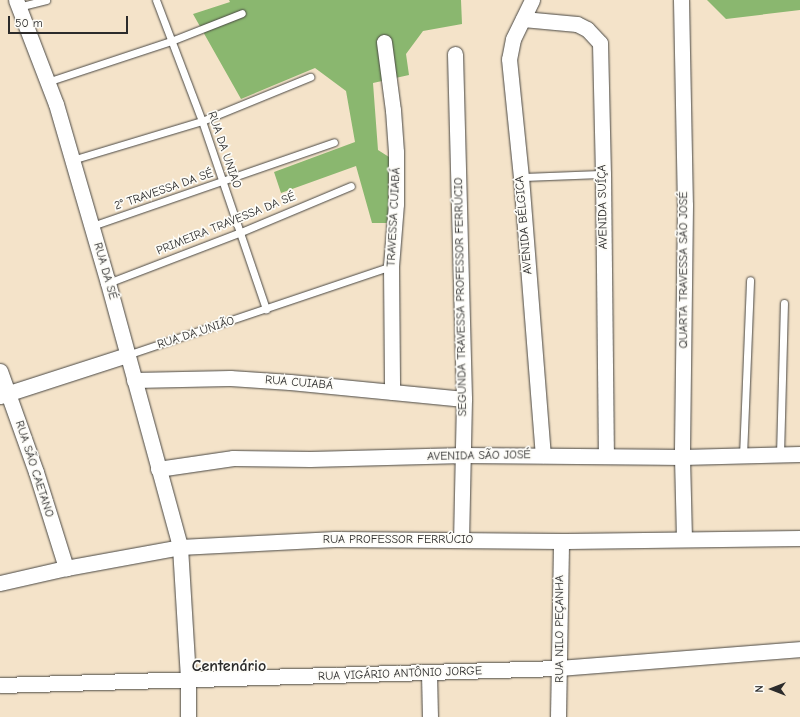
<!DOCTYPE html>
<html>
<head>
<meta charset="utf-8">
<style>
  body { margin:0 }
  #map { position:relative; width:800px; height:717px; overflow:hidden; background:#f4e3c9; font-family:"Comic Neue",sans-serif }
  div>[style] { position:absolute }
  .forest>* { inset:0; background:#8ab76f }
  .roads { filter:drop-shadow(0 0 1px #494743) drop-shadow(0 0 1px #494743) }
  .service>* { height:7px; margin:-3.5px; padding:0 3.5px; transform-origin:3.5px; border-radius:3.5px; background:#fff }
  .minor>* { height:15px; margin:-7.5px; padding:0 7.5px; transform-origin:7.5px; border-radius:7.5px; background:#fff }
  span { translate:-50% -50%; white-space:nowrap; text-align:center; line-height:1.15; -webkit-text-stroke:3.5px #fdfcf7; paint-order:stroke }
  .street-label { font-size:12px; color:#2b2b2b }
  .district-label { font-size:16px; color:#2b2b2b; font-weight:700 }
  .north { position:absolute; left:752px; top:669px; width:40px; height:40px; -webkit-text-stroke:3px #fdfcf7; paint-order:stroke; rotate:270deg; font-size:11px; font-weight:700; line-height:16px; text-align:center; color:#2b2b2b }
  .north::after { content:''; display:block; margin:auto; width:14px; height:18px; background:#2b2b2b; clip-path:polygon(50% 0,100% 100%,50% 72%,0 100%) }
  .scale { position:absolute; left:8px; top:16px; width:120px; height:18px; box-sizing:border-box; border:2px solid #2b2b2b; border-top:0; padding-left:5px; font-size:12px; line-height:14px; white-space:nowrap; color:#2b2b2b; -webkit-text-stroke:3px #fdfcf7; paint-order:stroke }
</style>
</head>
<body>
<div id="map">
  <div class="forest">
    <div style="clip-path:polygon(229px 0,461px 0,462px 24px,423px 31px,406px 54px,409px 75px,373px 83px,378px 150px,389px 157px,388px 223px,372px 223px,356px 166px,281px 193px,274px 172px,355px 142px,346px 91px,315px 68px,241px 99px,193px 14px,230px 2px)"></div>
    <div style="clip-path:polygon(707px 0,800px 0,800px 10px,726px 19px)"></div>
  </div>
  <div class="roads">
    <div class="service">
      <div style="left:156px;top:0;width:129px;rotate:69.2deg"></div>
      <div style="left:202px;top:121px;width:199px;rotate:71.2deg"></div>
      <div style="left:18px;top:7px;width:29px;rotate:-14deg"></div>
      <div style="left:47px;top:82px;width:131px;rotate:-18.3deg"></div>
      <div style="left:171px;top:41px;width:76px;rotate:-21.5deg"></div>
      <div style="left:72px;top:160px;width:136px;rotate:-16.7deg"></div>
      <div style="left:202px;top:121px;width:117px;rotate:-22.2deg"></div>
      <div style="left:521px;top:177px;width:82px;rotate:-2.1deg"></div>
      <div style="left:92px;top:226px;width:256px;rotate:-19.1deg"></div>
      <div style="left:108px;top:283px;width:142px;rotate:-21deg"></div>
      <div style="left:241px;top:232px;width:119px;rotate:-22.7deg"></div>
      <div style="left:127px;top:355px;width:279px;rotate:-18.6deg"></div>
      <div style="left:780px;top:455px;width:152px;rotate:-88.5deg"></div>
      <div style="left:743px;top:456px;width:176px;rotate:-87.7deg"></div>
    </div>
    <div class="minor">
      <div style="left:16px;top:0;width:111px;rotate:69deg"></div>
      <div style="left:56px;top:104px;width:186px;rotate:73.8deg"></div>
      <div style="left:108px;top:283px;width:274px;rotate:74.7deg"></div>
      <div style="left:180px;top:547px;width:132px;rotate:86.5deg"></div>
      <div style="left:188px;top:679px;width:38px;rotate:90deg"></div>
      <div style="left:532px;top:0;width:43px;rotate:116deg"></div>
      <div style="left:513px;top:39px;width:20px;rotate:101deg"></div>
      <div style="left:509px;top:59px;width:119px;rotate:84.2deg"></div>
      <div style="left:521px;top:177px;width:279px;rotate:85.5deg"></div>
      <div style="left:681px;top:0;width:205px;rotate:88.9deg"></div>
      <div style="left:685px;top:205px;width:252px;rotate:90.7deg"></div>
      <div style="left:682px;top:457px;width:82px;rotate:88.6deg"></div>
      <div style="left:523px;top:19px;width:54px;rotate:5.3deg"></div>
      <div style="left:577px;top:24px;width:11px;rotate:27deg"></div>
      <div style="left:587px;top:29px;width:19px;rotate:47deg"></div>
      <div style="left:600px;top:43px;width:131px;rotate:88.7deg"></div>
      <div style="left:603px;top:174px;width:281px;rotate:89.4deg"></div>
      <div style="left:384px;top:42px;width:69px;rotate:82.5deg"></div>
      <div style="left:393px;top:110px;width:42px;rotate:85.9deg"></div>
      <div style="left:396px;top:152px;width:52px;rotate:90deg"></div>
      <div style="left:396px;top:204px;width:62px;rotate:94.6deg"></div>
      <div style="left:391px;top:266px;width:126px;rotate:89.5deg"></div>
      <div style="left:455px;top:54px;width:345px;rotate:88.5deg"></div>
      <div style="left:464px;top:399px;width:140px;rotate:91.2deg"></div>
      <div style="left:0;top:371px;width:107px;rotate:70.4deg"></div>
      <div style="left:36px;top:472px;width:101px;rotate:72.6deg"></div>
      <div style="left:134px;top:380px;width:96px;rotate:-1.2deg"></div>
      <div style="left:230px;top:378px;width:60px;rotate:3.8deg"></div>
      <div style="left:290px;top:382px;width:175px;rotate:5.6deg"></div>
      <div style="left:0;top:396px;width:133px;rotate:-17.9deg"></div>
      <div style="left:158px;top:469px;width:76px;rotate:-8.3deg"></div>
      <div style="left:233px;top:458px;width:77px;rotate:0.7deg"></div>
      <div style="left:310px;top:459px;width:154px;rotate:-1.5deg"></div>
      <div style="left:464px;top:455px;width:218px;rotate:0.5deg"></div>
      <div style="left:682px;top:457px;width:118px;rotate:-1.5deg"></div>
      <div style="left:0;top:583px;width:68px;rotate:-12.8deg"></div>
      <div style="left:66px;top:568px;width:116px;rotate:-10.4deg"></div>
      <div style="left:180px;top:547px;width:155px;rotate:-3deg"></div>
      <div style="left:335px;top:539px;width:226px;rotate:0.5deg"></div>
      <div style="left:561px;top:541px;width:239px;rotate:-0.7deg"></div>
      <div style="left:429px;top:673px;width:44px;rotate:88.7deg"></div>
      <div style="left:0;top:685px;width:560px;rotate:-1.74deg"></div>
      <div style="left:560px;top:668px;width:241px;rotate:-4.5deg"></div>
      <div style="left:558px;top:717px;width:176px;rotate:-89deg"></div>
    </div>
  </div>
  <div class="street-label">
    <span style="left:224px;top:150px;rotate:71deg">RUA DA UNIAO</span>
    <span style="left:164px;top:190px;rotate:-19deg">2° TRAVESSA DA SÉ</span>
    <span style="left:603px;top:207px;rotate:-91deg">AVENIDA SUÍÇA</span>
    <span style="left:394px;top:217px;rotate:-87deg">TRAVESSA CUIABÁ</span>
    <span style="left:226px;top:224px;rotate:-22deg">PRIMEIRA TRAVESSA DA SÉ</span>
    <span style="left:524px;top:225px;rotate:-95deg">AVENIDA BÉLGICA</span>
    <span style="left:684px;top:270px;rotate:-90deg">QUARTA TRAVESSA SÃO JOSÉ</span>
    <span style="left:105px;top:271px;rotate:74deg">RUA DA SÉ</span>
    <span style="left:461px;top:297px;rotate:-91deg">SEGUNDA TRAVESSA PROFESSOR FERRÚCIO</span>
    <span style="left:196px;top:333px;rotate:-18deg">RUA DA UNIÃO</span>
    <span style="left:299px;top:383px;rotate:5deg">RUA CUIABÁ</span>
    <span style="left:479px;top:456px;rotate:-1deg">AVENIDA SÃO JOSÉ</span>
    <span style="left:34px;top:469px;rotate:72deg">RUA SÃO CAETANO</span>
    <span style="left:398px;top:540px">RUA PROFESSOR FERRÚCIO</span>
    <span style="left:560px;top:629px;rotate:-90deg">RUA NILO PEÇANHA</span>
    <span style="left:400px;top:674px;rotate:-2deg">RUA VIGÁRIO ANTÔNIO JORGE</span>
  </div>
  <div class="district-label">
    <span style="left:229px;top:666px">Centenário</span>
  </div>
  <div class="north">N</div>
  <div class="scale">50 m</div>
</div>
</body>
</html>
